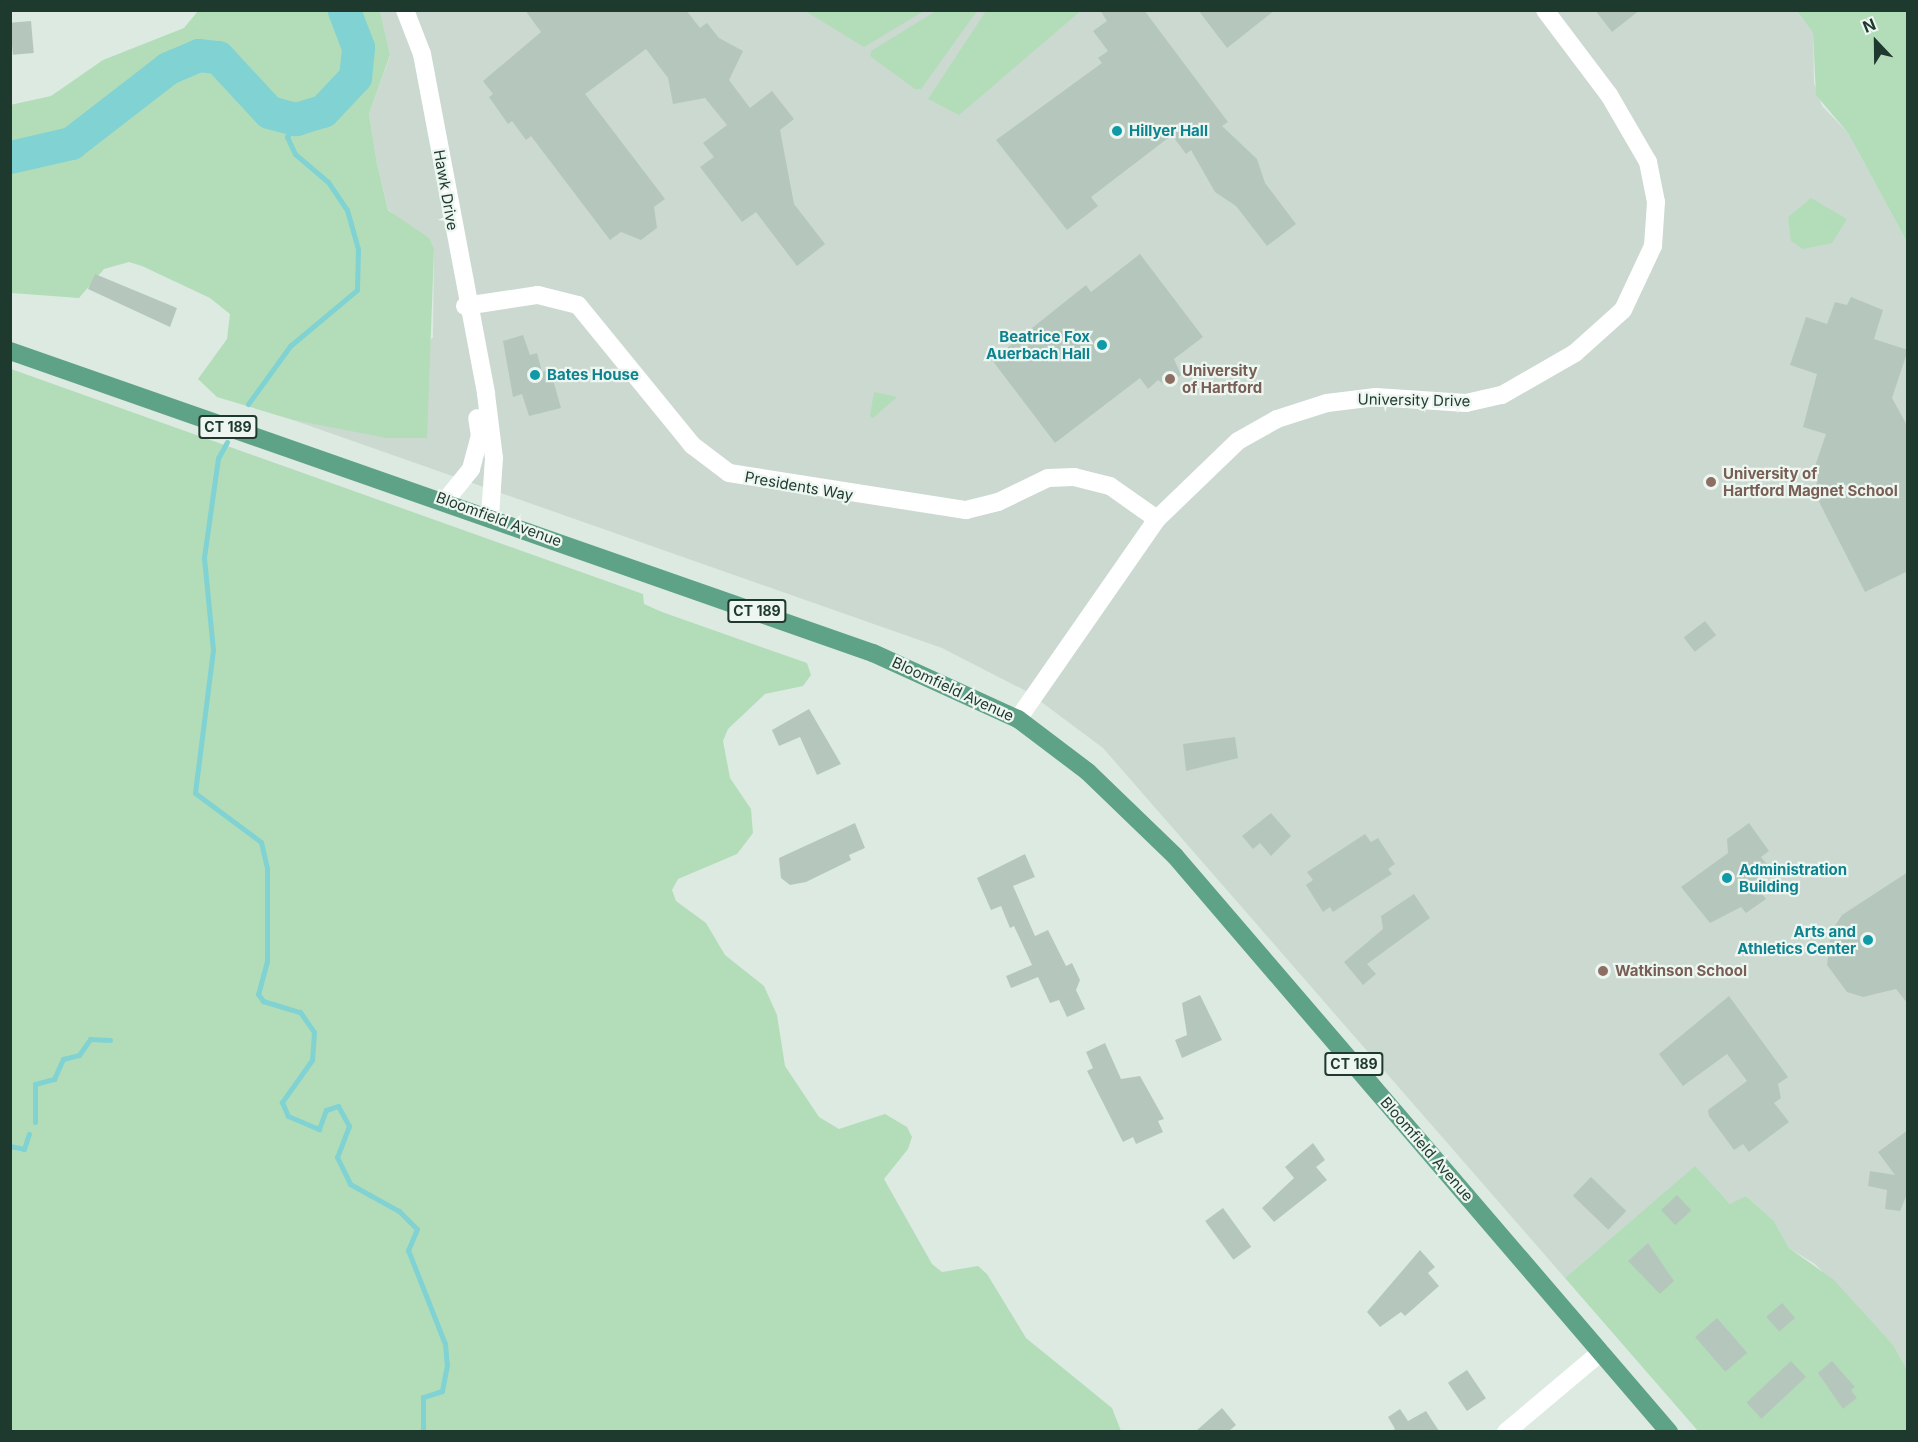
<!DOCTYPE html>
<html>
<head>
<meta charset="utf-8">
<style>
  body { margin:0 }
  #map { position:relative; width:1918px; height:1442px; overflow:hidden; background:#dceae2; font-family:Inter,sans-serif }
  div>[style] { position:absolute }
  .built>* { inset:0; background:#cbd9d1 }
  .green>* { inset:0; background:#b3ddb9 }
  .stream>* { height:5px; margin:-2.5px; padding:0 2.5px; transform-origin:2.5px; border-radius:2.5px; background:#80d2d3 }
  .river>* { height:33px; margin:-16.5px; padding:0 16.5px; transform-origin:16.5px; border-radius:16.5px; background:#80d2d3 }
  .building>* { inset:0; background:#b5c7bd; transform-origin:0 0 }
  .street>* { height:18px; margin:-9px; padding:0 9px; transform-origin:9px; border-radius:9px; background:#fff }
  .primary>* { height:18px; margin:-9px; padding:0 9px; transform-origin:9px; border-radius:9px; background:#5ea287 }
  .dots>* { width:16px; height:16px; translate:-50% -50%; box-sizing:border-box; border:3px solid #edf6f0; border-radius:50% }
  span { translate:-50% -50%; white-space:nowrap; text-align:center; line-height:1.15; -webkit-text-stroke:4.5px #edf6f0; paint-order:stroke }
  .shield-label span { padding:2px 4px; background:#edf6f0; border:2px solid; border-radius:4px; -webkit-text-stroke-width:0 }
  .shield-label { font-size:14px; color:#1e392e; font-weight:700 }
  .culture-label { font-size:15px; color:#0d838f; font-weight:700 }
  .left { translate:0 -50%; text-align:left }
  .right { translate:-100% -50%; text-align:right }
  .street-label { font-size:15px; color:#1e392e }
  .education-label { font-size:15px; color:#785e54; font-weight:700 }
  .frame { position:absolute; inset:0; border:12px solid #1e392e; pointer-events:none }
  .north { position:absolute; left:1846px; top:12px; width:60px; height:60px; -webkit-text-stroke:4px #edf6f0; paint-order:stroke; rotate:338deg; font-size:16px; font-weight:700; line-height:24px; text-align:center; color:#1e392e }
  .north::after { content:''; display:block; margin:auto; width:21px; height:27px; background:#1e392e; clip-path:polygon(50% 0,100% 100%,50% 72%,0 100%) }
</style>
</head>
<body>
<div id="map">
  <div class="built">
    <div style="clip-path:polygon(380px 11px,1797px 11px,1813px 33px,1814px 83px,1822px 106px,1848px 133px,1907px 242px,1907px 1370px,1894px 1346px,1815px 1264px,1789px 1248px,1774px 1221px,1746px 1196px,1731px 1205px,1695px 1167px,1565px 1278px,1103px 748px,1028px 692px,942px 648px,293px 420px,361px 432px,433px 337px,434px 249px,388px 209px,377px 164px,369px 114px,390px 56px)"></div>
  </div>
  <div class="green">
    <div style="clip-path:polygon(1082px 10px,959px 115px,928px 99px,986px 11px)"></div>
    <div style="clip-path:polygon(198px 11px,380px 11px,390px 55px,369px 114px,377px 164px,388px 210px,429px 238px,434px 249px,427px 438px,387px 438px,293px 420px,217px 397px,198px 379px,227px 339px,230px 314px,210px 298px,142px 266px,129px 262px,104px 269px,79px 298px,11px 293px,10px 105px,51px 96px,103px 60px,184px 28px)"></div>
    <div style="clip-path:polygon(805px 11px,924px 11px,864px 47px)"></div>
    <div style="clip-path:polygon(936px 11px,977px 11px,921px 89px,915px 89px,870px 56px,871px 51px)"></div>
    <div style="clip-path:polygon(1797px 11px,1907px 11px,1907px 242px,1848px 133px,1816px 95px,1813px 33px)"></div>
    <div style="clip-path:polygon(1811px 198px,1847px 219px,1832px 243px,1803px 249px,1791px 241px,1788px 217px)"></div>
    <div style="clip-path:polygon(11px 369px,643px 594px,644px 604px,662px 612px,807px 663px,811px 675px,803px 686px,765px 694px,728px 729px,723px 741px,730px 778px,751px 809px,753px 833px,737px 854px,678px 879px,672px 890px,676px 901px,706px 923px,725px 955px,764px 986px,777px 1015px,785px 1066px,819px 1117px,839px 1129px,885px 1114px,907px 1127px,912px 1137px,908px 1149px,884px 1179px,932px 1264px,942px 1272px,978px 1266px,987px 1274px,1026px 1338px,1112px 1408px,1121px 1431px,11px 1431px)"></div>
    <div style="clip-path:polygon(874px 392px,897px 397px,873px 418px,870px 416px)"></div>
    <div style="clip-path:polygon(1695px 1166px,1730px 1204px,1746px 1196px,1774px 1221px,1789px 1248px,1834px 1280px,1894px 1346px,1907px 1370px,1907px 1431px,1698px 1431px,1565px 1278px)"></div>
  </div>
  <div class="stream">
    <div style="left:248px;top:404px;width:72px;rotate:-54.1deg"></div>
    <div style="left:290px;top:346px;width:87px;rotate:-39.9deg"></div>
    <div style="left:357px;top:290px;width:41px;rotate:-88.6deg"></div>
    <div style="left:358px;top:249px;width:41px;rotate:-105.8deg"></div>
    <div style="left:347px;top:210px;width:34px;rotate:-124deg"></div>
    <div style="left:328px;top:182px;width:43px;rotate:-139.7deg"></div>
    <div style="left:295px;top:154px;width:19px;rotate:-115deg"></div>
    <div style="left:287px;top:137px;width:20px;rotate:-63deg"></div>
    <div style="left:227px;top:442px;width:18px;rotate:119deg"></div>
    <div style="left:218px;top:458px;width:101px;rotate:98deg"></div>
    <div style="left:204px;top:558px;width:92px;rotate:84.4deg"></div>
    <div style="left:213px;top:650px;width:144px;rotate:97.2deg"></div>
    <div style="left:195px;top:793px;width:82px;rotate:36.6deg"></div>
    <div style="left:261px;top:842px;width:27px;rotate:77deg"></div>
    <div style="left:267px;top:868px;width:93px;rotate:90deg"></div>
    <div style="left:267px;top:961px;width:34px;rotate:105deg"></div>
    <div style="left:258px;top:994px;width:9px;rotate:54deg"></div>
    <div style="left:263px;top:1001px;width:39px;rotate:17deg"></div>
    <div style="left:300px;top:1012px;width:24px;rotate:55deg"></div>
    <div style="left:314px;top:1032px;width:28px;rotate:94deg"></div>
    <div style="left:312px;top:1060px;width:52px;rotate:125.5deg"></div>
    <div style="left:282px;top:1102px;width:15px;rotate:67deg"></div>
    <div style="left:288px;top:1116px;width:34px;rotate:23deg"></div>
    <div style="left:319px;top:1129px;width:20px;rotate:-70deg"></div>
    <div style="left:326px;top:1110px;width:13px;rotate:-18deg"></div>
    <div style="left:338px;top:1106px;width:23px;rotate:61deg"></div>
    <div style="left:349px;top:1126px;width:33px;rotate:111deg"></div>
    <div style="left:337px;top:1157px;width:30px;rotate:64deg"></div>
    <div style="left:350px;top:1184px;width:56px;rotate:28.9deg"></div>
    <div style="left:399px;top:1211px;width:25px;rotate:45deg"></div>
    <div style="left:417px;top:1229px;width:23px;rotate:113deg"></div>
    <div style="left:408px;top:1250px;width:101px;rotate:68.5deg"></div>
    <div style="left:445px;top:1344px;width:21px;rotate:85deg"></div>
    <div style="left:447px;top:1365px;width:26px;rotate:101deg"></div>
    <div style="left:442px;top:1391px;width:20px;rotate:162deg"></div>
    <div style="left:423px;top:1397px;width:35px;rotate:90deg"></div>
    <div style="left:35px;top:1122px;width:38px;rotate:-90deg"></div>
    <div style="left:35px;top:1084px;width:20px;rotate:-15deg"></div>
    <div style="left:54px;top:1079px;width:22px;rotate:-66deg"></div>
    <div style="left:63px;top:1059px;width:16px;rotate:-14deg"></div>
    <div style="left:79px;top:1055px;width:19px;rotate:-55deg"></div>
    <div style="left:90px;top:1039px;width:20px;rotate:3deg"></div>
    <div style="left:10px;top:1146px;width:14px;rotate:12deg"></div>
    <div style="left:24px;top:1149px;width:16px;rotate:-72deg"></div>
  </div>
  <div class="river">
    <div style="left:10px;top:157px;width:63px;rotate:-12.9deg"></div>
    <div style="left:71px;top:143px;width:123px;rotate:-37.7deg"></div>
    <div style="left:168px;top:68px;width:33px;rotate:-23deg"></div>
    <div style="left:198px;top:55px;width:20px;rotate:6deg"></div>
    <div style="left:218px;top:57px;width:75px;rotate:47.2deg"></div>
    <div style="left:269px;top:112px;width:28px;rotate:15deg"></div>
    <div style="left:296px;top:119px;width:28px;rotate:-17deg"></div>
    <div style="left:323px;top:111px;width:47px;rotate:-46.7deg"></div>
    <div style="left:355px;top:77px;width:30px;rotate:-84deg"></div>
    <div style="left:358px;top:47px;width:40px;rotate:-111deg"></div>
  </div>
  <div class="building">
    <div style="clip-path:polygon(525px 10px,686px 10px,700px 28px,707px 23px,719px 38px,743px 51px,729px 80px,750px 108px,772px 91px,794px 119px,780px 130px,794px 204px,825px 244px,797px 266px,756px 212px,742px 222px,700px 167px,714px 157px,703px 143px,727px 125px,705px 98px,673px 104px,668px 78px,646px 49px,585px 94px,665px 199px,654px 207px,657px 228px,641px 240px,621px 232px,610px 240px,531px 136px,526px 140px,512px 121px,508px 124px,489px 97px,493px 94px,483px 81px,541px 32px)"></div>
    <div style="clip-path:polygon(1100px 10px,1144px 10px,1228px 122px,1222px 126px,1257px 159px,1265px 183px,1296px 224px,1267px 246px,1236px 206px,1215px 192px,1191px 150px,1186px 154px,1172px 135px,1091px 197px,1098px 206px,1067px 230px,996px 140px,1102px 63px,1098px 58px,1108px 51px,1093px 31px,1107px 21px)"></div>
    <div style="clip-path:polygon(1198px 10px,1275px 10px,1227px 48px)"></div>
    <div style="clip-path:polygon(1595px 10px,1640px 10px,1612px 32px)"></div>
    <div style="left:31px;top:21px;width:32px;height:21px;rotate:85deg"></div>
    <div style="clip-path:polygon(1140px 254px,1203px 337px,1174px 359px,1181px 375px,1166px 386px,1158px 380px,1148px 389px,1140px 378px,1055px 443px,992px 360px,1086px 285px,1091px 292px)"></div>
    <div style="clip-path:polygon(95px 274px,177px 308px,170px 327px,88px 289px)"></div>
    <div style="clip-path:polygon(1851px 297px,1883px 310px,1874px 339px,1908px 350px,1892px 398px,1908px 427px,1908px 571px,1865px 592px,1815px 494px,1818px 474px,1813px 472px,1826px 434px,1803px 427px,1817px 374px,1790px 365px,1806px 317px,1827px 324px,1835px 302px,1847px 305px)"></div>
    <div style="clip-path:polygon(523px 335px,530px 355px,537px 353px,542px 372px,550px 369px,561px 408px,529px 416px,522px 394px,513px 397px,503px 341px)"></div>
    <div style="left:1705px;top:621px;width:18px;height:27px;rotate:52deg"></div>
    <div style="clip-path:polygon(809px 709px,841px 764px,817px 775px,800px 737px,779px 746px,772px 730px)"></div>
    <div style="clip-path:polygon(1235px 737px,1238px 758px,1186px 771px,1183px 744px)"></div>
    <div style="clip-path:polygon(1271px 813px,1291px 836px,1271px 856px,1260px 843px,1253px 849px,1242px 836px)"></div>
    <div style="clip-path:polygon(855px 823px,865px 848px,849px 855px,851px 860px,806px 882px,790px 885px,781px 878px,779px 858px)"></div>
    <div style="clip-path:polygon(1749px 823px,1769px 851px,1761px 857px,1771px 869px,1753px 882px,1766px 899px,1746px 913px,1741px 907px,1710px 923px,1681px 887px,1728px 853px,1727px 839px)"></div>
    <div style="clip-path:polygon(1365px 834px,1371px 842px,1378px 838px,1395px 864px,1388px 869px,1392px 874px,1333px 912px,1330px 907px,1323px 912px,1306px 885px,1313px 880px,1307px 872px)"></div>
    <div style="clip-path:polygon(1025px 854px,1035px 877px,1013px 886px,1035px 936px,1048px 930px,1066px 966px,1072px 963px,1080px 980px,1076px 990px,1085px 1009px,1067px 1017px,1059px 1000px,1050px 1003px,1038px 977px,1011px 988px,1006px 976px,1032px 965px,1014px 926px,1010px 928px,1001px 906px,991px 910px,977px 878px)"></div>
    <div style="clip-path:polygon(1908px 872px,1908px 1004px,1896px 989px,1863px 997px,1847px 992px,1827px 965px,1831px 932px,1842px 915px)"></div>
    <div style="clip-path:polygon(1414px 894px,1430px 918px,1367px 964px,1376px 974px,1363px 985px,1344px 962px,1383px 929px,1381px 916px)"></div>
    <div style="clip-path:polygon(1200px 995px,1222px 1040px,1182px 1058px,1175px 1040px,1187px 1035px,1182px 1003px)"></div>
    <div style="clip-path:polygon(1729px 996px,1788px 1077px,1778px 1084px,1781px 1098px,1774px 1103px,1789px 1122px,1749px 1152px,1743px 1144px,1734px 1150px,1709px 1116px,1708px 1110px,1747px 1081px,1727px 1054px,1683px 1086px,1659px 1054px)"></div>
    <div style="clip-path:polygon(1105px 1043px,1121px 1079px,1140px 1076px,1164px 1119px,1158px 1121px,1163px 1132px,1136px 1144px,1133px 1137px,1123px 1142px,1087px 1071px,1093px 1068px,1086px 1052px)"></div>
    <div style="clip-path:polygon(1908px 1130px,1908px 1192px,1900px 1211px,1885px 1209px,1887px 1190px,1868px 1186px,1870px 1171px,1895px 1175px,1878px 1152px)"></div>
    <div style="clip-path:polygon(1313px 1143px,1325px 1160px,1316px 1167px,1327px 1180px,1274px 1222px,1262px 1208px,1294px 1178px,1285px 1167px)"></div>
    <div style="left:1591px;top:1177px;width:49px;height:26px;rotate:44deg"></div>
    <div style="left:1677px;top:1195px;width:21px;height:22px;rotate:47deg"></div>
    <div style="left:1223px;top:1208px;width:48px;height:22px;rotate:54deg"></div>
    <div style="clip-path:polygon(1648px 1243px,1674px 1281px,1660px 1294px,1628px 1261px)"></div>
    <div style="clip-path:polygon(1420px 1250px,1435px 1267px,1428px 1273px,1439px 1286px,1405px 1316px,1401px 1312px,1380px 1327px,1367px 1312px)"></div>
    <div style="left:1782px;top:1303px;width:20px;height:21px;rotate:49deg"></div>
    <div style="left:1717px;top:1318px;width:46px;height:29px;rotate:49deg"></div>
    <div style="left:1791px;top:1361px;width:22px;height:61px;rotate:47deg"></div>
    <div style="clip-path:polygon(1832px 1361px,1855px 1387px,1851px 1390px,1857px 1398px,1843px 1409px,1818px 1373px)"></div>
    <div style="left:1467px;top:1370px;width:34px;height:23px;rotate:56deg"></div>
    <div style="clip-path:polygon(1222px 1408px,1236px 1425px,1229px 1431px,1196px 1431px)"></div>
    <div style="clip-path:polygon(1400px 1409px,1408px 1421px,1426px 1411px,1439px 1431px,1392px 1431px,1395px 1429px,1388px 1417px)"></div>
  </div>
  <div class="street">
    <div style="left:405px;top:10px;width:47px;rotate:68.9deg"></div>
    <div style="left:422px;top:54px;width:346px;rotate:79.3deg"></div>
    <div style="left:486px;top:394px;width:64px;rotate:82.9deg"></div>
    <div style="left:494px;top:458px;width:58px;rotate:93.9deg"></div>
    <div style="left:465px;top:306px;width:74px;rotate:-8.6deg"></div>
    <div style="left:538px;top:295px;width:41px;rotate:14deg"></div>
    <div style="left:578px;top:305px;width:181px;rotate:50.8deg"></div>
    <div style="left:692px;top:445px;width:46px;rotate:37.1deg"></div>
    <div style="left:729px;top:473px;width:240px;rotate:8.9deg"></div>
    <div style="left:966px;top:510px;width:33px;rotate:-14deg"></div>
    <div style="left:998px;top:502px;width:55px;rotate:-25.6deg"></div>
    <div style="left:1048px;top:478px;width:26px;rotate:-2deg"></div>
    <div style="left:1074px;top:477px;width:37px;rotate:14deg"></div>
    <div style="left:1110px;top:486px;width:57px;rotate:35.1deg"></div>
    <div style="left:446px;top:500px;width:40px;rotate:-51deg"></div>
    <div style="left:471px;top:469px;width:34px;rotate:-75deg"></div>
    <div style="left:480px;top:436px;width:18px;rotate:-99deg"></div>
    <div style="left:1018px;top:719px;width:244px;rotate:-55.2deg"></div>
    <div style="left:1157px;top:519px;width:112px;rotate:-43.9deg"></div>
    <div style="left:1238px;top:441px;width:45px;rotate:-29.4deg"></div>
    <div style="left:1277px;top:419px;width:52px;rotate:-17.7deg"></div>
    <div style="left:1327px;top:403px;width:49px;rotate:-7deg"></div>
    <div style="left:1376px;top:397px;width:90px;rotate:3.8deg"></div>
    <div style="left:1466px;top:403px;width:37px;rotate:-13deg"></div>
    <div style="left:1502px;top:395px;width:84px;rotate:-29.9deg"></div>
    <div style="left:1575px;top:353px;width:64px;rotate:-41.9deg"></div>
    <div style="left:1623px;top:310px;width:71px;rotate:-64.9deg"></div>
    <div style="left:1653px;top:246px;width:44px;rotate:-86.1deg"></div>
    <div style="left:1656px;top:202px;width:41px;rotate:-101.3deg"></div>
    <div style="left:1648px;top:162px;width:78px;rotate:-120.2deg"></div>
    <div style="left:1609px;top:95px;width:106px;rotate:-127deg"></div>
    <div style="left:1506px;top:1432px;width:124px;rotate:-40.1deg"></div>
  </div>
  <div class="primary">
    <div style="left:10px;top:351px;width:914px;rotate:19.29deg"></div>
    <div style="left:873px;top:653px;width:159px;rotate:24.5deg"></div>
    <div style="left:1018px;top:719px;width:88px;rotate:37.1deg"></div>
    <div style="left:1088px;top:772px;width:121px;rotate:44deg"></div>
    <div style="left:1175px;top:856px;width:759px;rotate:49.38deg"></div>
  </div>
  <div class="dots">
    <div style="left:1117px;top:131px;background:#0f9aa8"></div>
    <div style="left:1102px;top:345px;background:#0f9aa8"></div>
    <div style="left:535px;top:375px;background:#0f9aa8"></div>
    <div style="left:1170px;top:379px;background:#8d6e63"></div>
    <div style="left:1711px;top:482px;background:#8d6e63"></div>
    <div style="left:1727px;top:878px;background:#0f9aa8"></div>
    <div style="left:1868px;top:940px;background:#0f9aa8"></div>
    <div style="left:1603px;top:971px;background:#8d6e63"></div>
  </div>
  <div class="shield-label">
    <span style="left:228px;top:427px">CT 189</span>
    <span style="left:757px;top:611px">CT 189</span>
    <span style="left:1354px;top:1064px">CT 189</span>
  </div>
  <div class="culture-label">
    <span class="left" style="left:1129px;top:131px">Hillyer Hall</span>
    <span class="right" style="left:1090px;top:345px">Beatrice Fox<br>Auerbach Hall</span>
    <span class="left" style="left:547px;top:375px">Bates House</span>
    <span class="left" style="left:1739px;top:878px">Administration<br>Building</span>
    <span class="right" style="left:1856px;top:940px">Arts and<br>Athletics Center</span>
  </div>
  <div class="street-label">
    <span style="left:446px;top:190px;rotate:80deg">Hawk Drive</span>
    <span style="left:1414px;top:400px;rotate:1deg">University Drive</span>
    <span style="left:799px;top:486px;rotate:10deg">Presidents Way</span>
    <span style="left:499px;top:519px;rotate:20deg">Bloomfield Avenue</span>
    <span style="left:953px;top:689px;rotate:25deg">Bloomfield Avenue</span>
    <span style="left:1427px;top:1149px;rotate:49deg">Bloomfield Avenue</span>
  </div>
  <div class="education-label">
    <span class="left" style="left:1182px;top:379px">University<br>of Hartford</span>
    <span class="left" style="left:1723px;top:482px">University of<br>Hartford Magnet School</span>
    <span class="left" style="left:1615px;top:971px">Watkinson School</span>
  </div>
  <div class="frame"></div>
  <div class="north">N</div>
</div>
</body>
</html>
